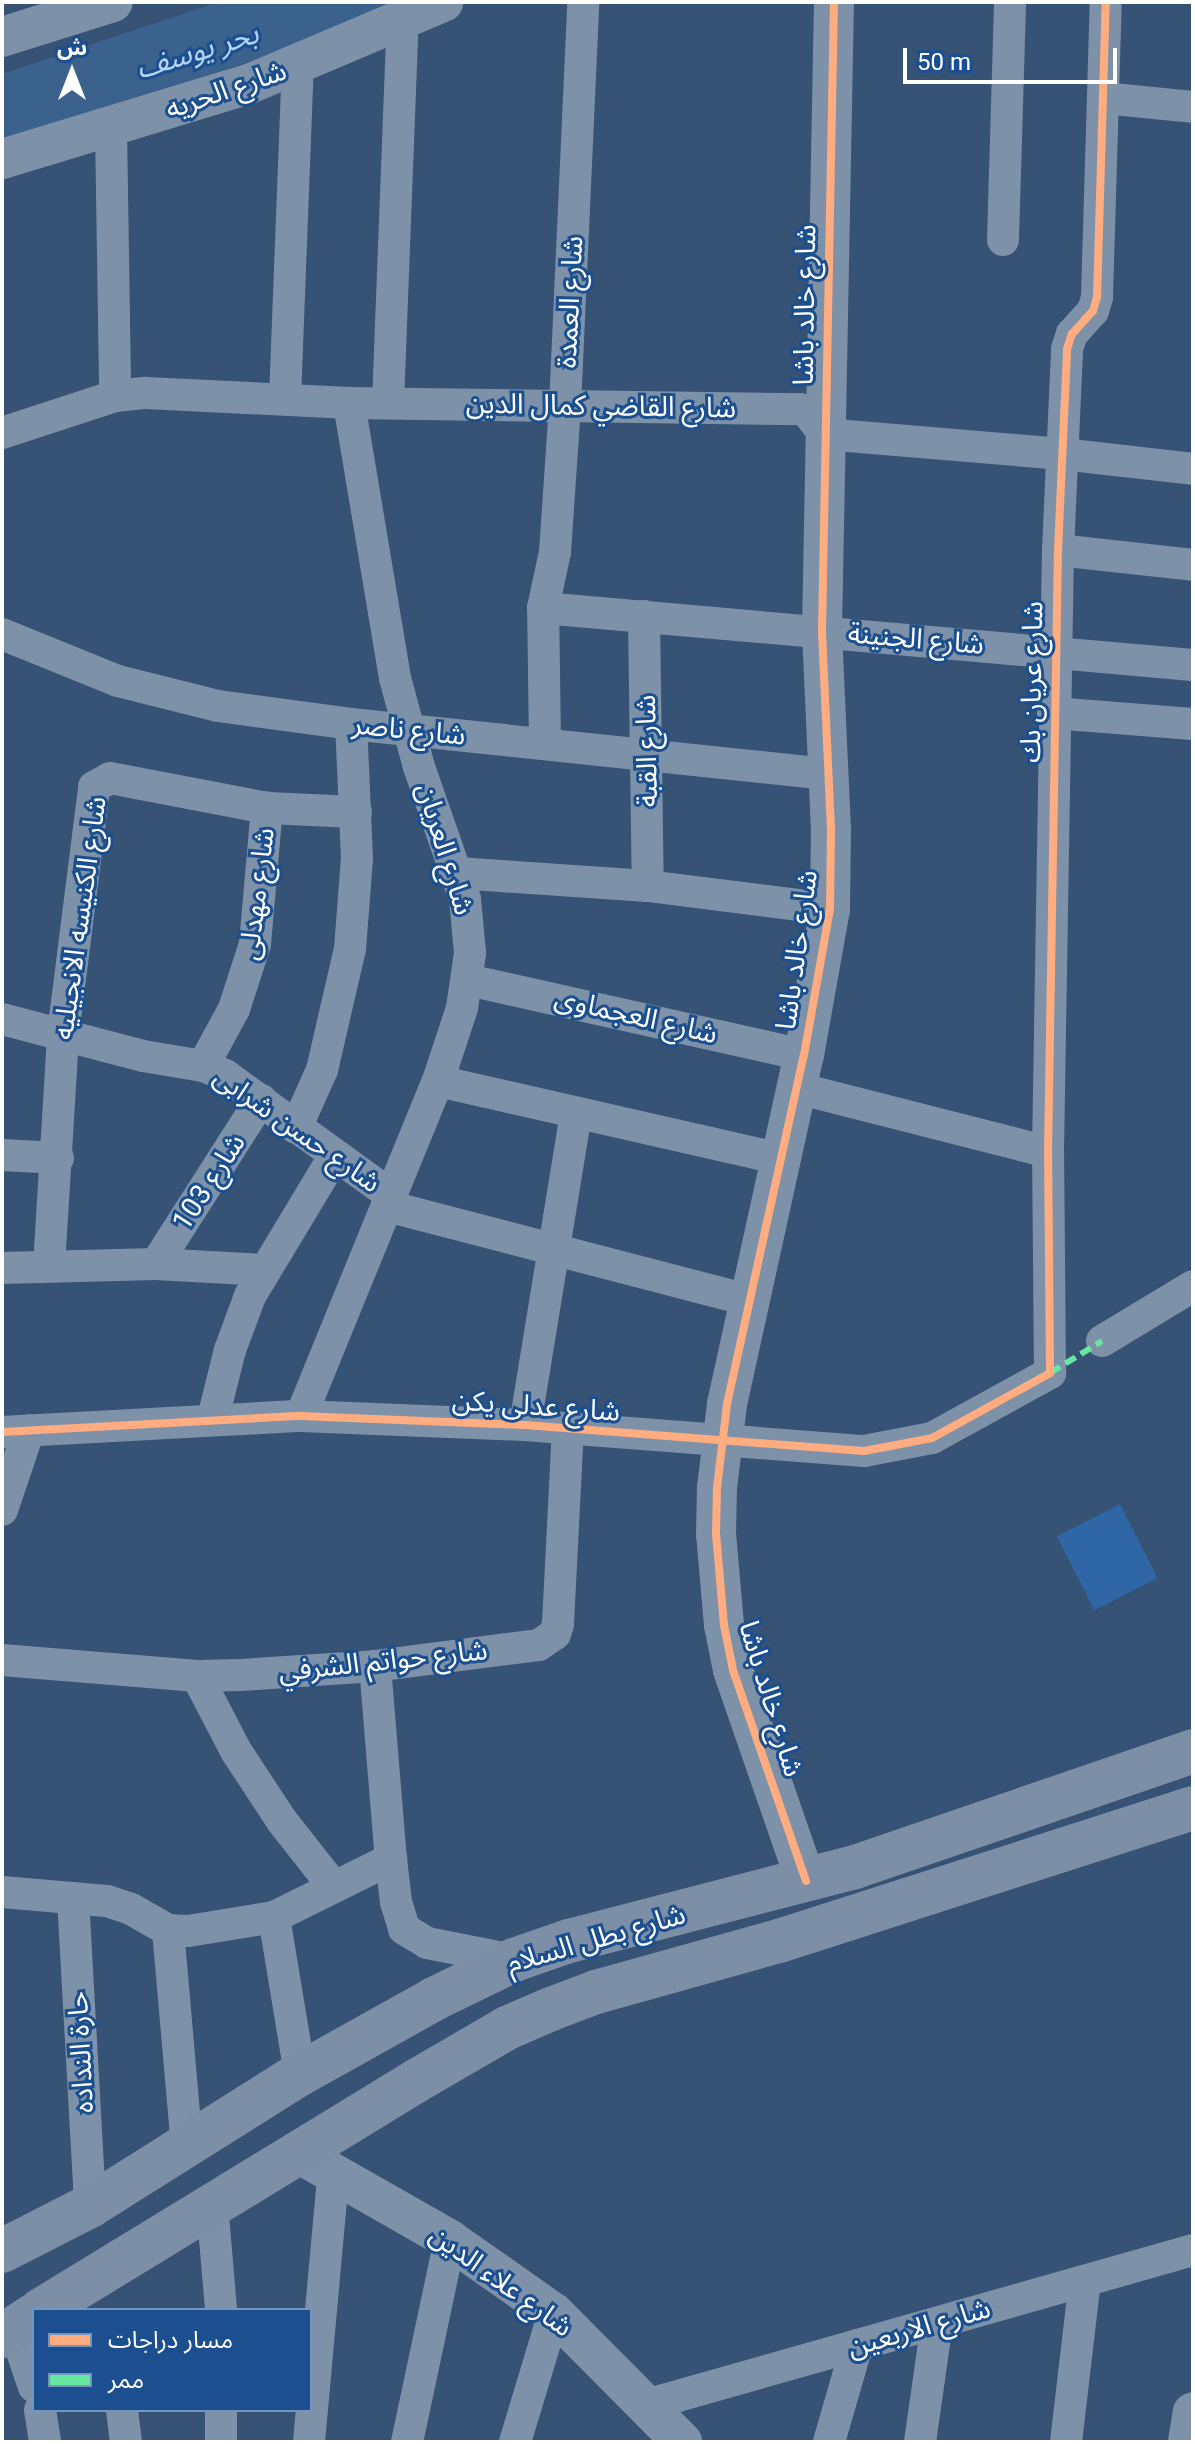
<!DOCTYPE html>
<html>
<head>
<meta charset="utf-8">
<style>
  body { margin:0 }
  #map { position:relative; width:1195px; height:2444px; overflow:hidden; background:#365274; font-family:Roboto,"Noto Sans Arabic",sans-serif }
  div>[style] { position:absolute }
  .green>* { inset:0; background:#2f66a5; transform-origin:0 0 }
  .water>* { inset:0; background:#3b618d }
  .minor>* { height:32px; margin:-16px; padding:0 16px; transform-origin:16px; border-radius:16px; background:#7d92a8 }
  .tertiary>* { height:40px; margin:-20px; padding:0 20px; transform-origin:20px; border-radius:20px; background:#7d92a8 }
  .primary>* { height:44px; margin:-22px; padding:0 22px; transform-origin:22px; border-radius:22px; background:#7d8ea7 }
  .quiet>* { height:6px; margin-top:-3px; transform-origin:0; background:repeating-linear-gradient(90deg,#66e7a1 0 12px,transparent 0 18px) }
  .cycleway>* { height:8px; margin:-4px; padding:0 4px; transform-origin:4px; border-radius:4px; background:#ffac80 }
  span { translate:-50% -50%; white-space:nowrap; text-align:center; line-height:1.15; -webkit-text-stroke:6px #1b4f8f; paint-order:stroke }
  .street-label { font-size:28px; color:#fff }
  .water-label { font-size:30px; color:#b5d3f5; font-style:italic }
  .frame { position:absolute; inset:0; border:4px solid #fff; pointer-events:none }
  .legend { position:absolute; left:32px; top:2308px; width:280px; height:104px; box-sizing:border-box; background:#1b4f8f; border:2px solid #7695bc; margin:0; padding:10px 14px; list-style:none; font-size:24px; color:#fff }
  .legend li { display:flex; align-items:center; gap:16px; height:40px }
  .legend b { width:40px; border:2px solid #7695bc }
  .north { position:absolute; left:32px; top:32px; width:80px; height:80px; -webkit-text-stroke:6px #1b4f8f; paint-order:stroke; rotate:0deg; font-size:22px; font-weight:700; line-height:32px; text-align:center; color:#fff }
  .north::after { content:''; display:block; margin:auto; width:28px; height:36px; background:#fff; clip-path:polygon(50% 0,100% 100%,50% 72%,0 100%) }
  .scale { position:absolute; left:903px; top:48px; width:214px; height:36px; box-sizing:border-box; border:4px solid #fff; border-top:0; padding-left:10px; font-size:24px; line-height:28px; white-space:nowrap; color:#fff; -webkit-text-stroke:6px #1b4f8f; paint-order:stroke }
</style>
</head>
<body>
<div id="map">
  <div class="green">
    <div style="left:1120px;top:1504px;width:83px;height:71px;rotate:63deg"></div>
  </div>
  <div class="water">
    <div style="clip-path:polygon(219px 2px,415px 2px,41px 136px,2px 141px,2px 74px)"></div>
  </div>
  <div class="minor">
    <div style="left:1103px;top:98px;width:90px;rotate:5.7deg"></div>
    <div style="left:111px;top:128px;width:268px;rotate:89.1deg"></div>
    <div style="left:1003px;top:240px;width:238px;rotate:-88.3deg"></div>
    <div style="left:285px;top:399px;width:334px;rotate:-87.8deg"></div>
    <div style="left:388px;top:403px;width:386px;rotate:-87.8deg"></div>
    <div style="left:2px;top:433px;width:119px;rotate:-18.1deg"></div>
    <div style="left:115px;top:396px;width:31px;rotate:-6deg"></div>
    <div style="left:146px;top:393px;width:203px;rotate:2.8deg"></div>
    <div style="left:349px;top:403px;width:451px;rotate:0.8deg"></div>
    <div style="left:800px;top:409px;width:8px;rotate:23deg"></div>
    <div style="left:807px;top:412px;width:28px;rotate:52deg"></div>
    <div style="left:824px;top:434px;width:239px;rotate:4.8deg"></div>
    <div style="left:1062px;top:454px;width:132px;rotate:6.5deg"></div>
    <div style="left:1058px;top:550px;width:136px;rotate:6.3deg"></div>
    <div style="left:543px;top:608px;width:652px;rotate:5.01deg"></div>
    <div style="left:644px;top:616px;width:270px;rotate:89.2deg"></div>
    <div style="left:2px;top:634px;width:125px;rotate:22.1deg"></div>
    <div style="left:118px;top:681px;width:103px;rotate:14deg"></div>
    <div style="left:218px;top:706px;width:134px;rotate:7.7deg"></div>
    <div style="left:351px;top:724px;width:480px;rotate:6deg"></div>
    <div style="left:1053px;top:713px;width:140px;rotate:4.5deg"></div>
    <div style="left:545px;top:744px;width:136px;rotate:-90.8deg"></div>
    <div style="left:543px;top:608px;width:57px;rotate:-77.9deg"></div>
    <div style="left:555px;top:552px;width:146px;rotate:-86.1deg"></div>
    <div style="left:565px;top:406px;width:404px;rotate:-87.4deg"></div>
    <div style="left:457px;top:873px;width:191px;rotate:3.9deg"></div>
    <div style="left:648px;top:886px;width:183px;rotate:7.2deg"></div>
    <div style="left:468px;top:980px;width:344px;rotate:12.6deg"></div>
    <div style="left:2px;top:1019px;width:146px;rotate:14.7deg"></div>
    <div style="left:143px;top:1056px;width:61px;rotate:9.5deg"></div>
    <div style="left:203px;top:1066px;width:24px;rotate:22deg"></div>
    <div style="left:225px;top:1075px;width:205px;rotate:35.9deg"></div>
    <div style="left:203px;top:1066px;width:65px;rotate:-61.5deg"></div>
    <div style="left:234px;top:1009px;width:68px;rotate:-72.1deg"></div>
    <div style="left:255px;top:944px;width:137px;rotate:-85deg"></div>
    <div style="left:438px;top:1081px;width:352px;rotate:12.8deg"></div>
    <div style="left:797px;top:1088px;width:259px;rotate:14.3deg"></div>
    <div style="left:296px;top:1128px;width:64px;rotate:-65.9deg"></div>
    <div style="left:322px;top:1070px;width:124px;rotate:-77deg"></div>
    <div style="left:350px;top:949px;width:90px;rotate:-85.6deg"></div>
    <div style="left:357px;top:859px;width:135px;rotate:-92.5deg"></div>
    <div style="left:2px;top:1155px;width:56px;rotate:3.1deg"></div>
    <div style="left:387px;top:1206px;width:374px;rotate:14.6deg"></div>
    <div style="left:156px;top:1264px;width:195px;rotate:-57.4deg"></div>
    <div style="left:49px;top:1266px;width:232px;rotate:-86.5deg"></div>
    <div style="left:63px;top:1034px;width:249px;rotate:-82.8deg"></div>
    <div style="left:94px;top:787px;width:18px;rotate:-29deg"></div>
    <div style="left:110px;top:778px;width:160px;rotate:10.8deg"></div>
    <div style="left:267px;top:808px;width:89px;rotate:2.6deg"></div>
    <div style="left:2px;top:1268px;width:154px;rotate:-1.5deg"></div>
    <div style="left:156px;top:1264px;width:108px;rotate:3.2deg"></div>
    <div style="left:1102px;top:1341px;width:106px;rotate:-31.1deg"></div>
    <div style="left:301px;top:1416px;width:362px;rotate:-67.8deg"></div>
    <div style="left:438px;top:1081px;width:77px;rotate:-71.8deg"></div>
    <div style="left:462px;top:1008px;width:56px;rotate:-81.7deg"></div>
    <div style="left:470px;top:953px;width:54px;rotate:-95.3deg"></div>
    <div style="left:465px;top:899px;width:140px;rotate:-109.2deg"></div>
    <div style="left:419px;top:767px;width:92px;rotate:-105.1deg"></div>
    <div style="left:395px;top:678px;width:279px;rotate:-99.5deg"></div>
    <div style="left:213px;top:1418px;width:70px;rotate:-76deg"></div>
    <div style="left:230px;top:1350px;width:58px;rotate:-69.7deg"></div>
    <div style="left:250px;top:1296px;width:162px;rotate:-58.9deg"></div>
    <div style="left:525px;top:1425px;width:316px;rotate:-80.7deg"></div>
    <div style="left:2px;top:1432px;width:299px;rotate:-3.1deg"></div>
    <div style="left:301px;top:1416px;width:224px;rotate:2.3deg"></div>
    <div style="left:525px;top:1425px;width:340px;rotate:4.4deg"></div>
    <div style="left:864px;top:1451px;width:69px;rotate:-10.8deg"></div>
    <div style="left:932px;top:1438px;width:135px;rotate:-28.8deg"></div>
    <div style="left:1050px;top:1373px;width:221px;rotate:-90.5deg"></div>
    <div style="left:1048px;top:1152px;width:602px;rotate:-89.05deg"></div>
    <div style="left:1058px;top:550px;width:201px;rotate:-87.4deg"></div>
    <div style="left:1067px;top:349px;width:16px;rotate:-72deg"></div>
    <div style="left:1072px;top:334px;width:31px;rotate:-48deg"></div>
    <div style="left:1093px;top:311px;width:15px;rotate:-74deg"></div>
    <div style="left:1097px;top:297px;width:295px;rotate:-88.3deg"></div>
    <div style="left:2px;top:1510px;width:84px;rotate:-71.4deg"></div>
    <div style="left:2px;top:1660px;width:196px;rotate:4.7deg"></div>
    <div style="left:197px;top:1676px;width:44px;rotate:-1.3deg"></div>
    <div style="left:241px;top:1675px;width:134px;rotate:-3.8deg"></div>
    <div style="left:375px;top:1666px;width:165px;rotate:-7.3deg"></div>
    <div style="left:539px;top:1645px;width:19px;rotate:-35deg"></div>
    <div style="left:555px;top:1634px;width:10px;rotate:-73deg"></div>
    <div style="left:558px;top:1624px;width:196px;rotate:-87.1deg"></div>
    <div style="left:375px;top:1666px;width:194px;rotate:85.3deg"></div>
    <div style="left:391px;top:1859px;width:43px;rotate:83.4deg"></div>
    <div style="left:396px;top:1902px;width:28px;rotate:73deg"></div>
    <div style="left:404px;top:1929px;width:27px;rotate:31deg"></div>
    <div style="left:427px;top:1943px;width:89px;rotate:11.1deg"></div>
    <div style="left:197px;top:1676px;width:85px;rotate:62.5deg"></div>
    <div style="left:236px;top:1751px;width:84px;rotate:56.7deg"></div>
    <div style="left:282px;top:1821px;width:84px;rotate:51.8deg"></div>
    <div style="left:2px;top:1892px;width:105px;rotate:4.9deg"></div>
    <div style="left:107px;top:1901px;width:25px;rotate:18deg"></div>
    <div style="left:131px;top:1909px;width:43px;rotate:29.6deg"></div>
    <div style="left:168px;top:1930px;width:20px;rotate:3deg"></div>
    <div style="left:188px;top:1931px;width:87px;rotate:-9.2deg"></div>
    <div style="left:274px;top:1917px;width:131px;rotate:-26.4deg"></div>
    <div style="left:73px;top:1898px;width:308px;rotate:86.8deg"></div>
    <div style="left:274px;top:1917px;width:159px;rotate:80.6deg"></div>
    <div style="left:168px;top:1930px;width:217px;rotate:85deg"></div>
    <div style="left:212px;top:2204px;width:106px;rotate:85.1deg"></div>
    <div style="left:14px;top:2328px;width:62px;rotate:71.3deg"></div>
    <div style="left:646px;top:2405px;width:569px;rotate:-15.82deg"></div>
    <div style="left:40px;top:2410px;width:32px;rotate:81deg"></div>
    <div style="left:122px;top:2410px;width:32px;rotate:83deg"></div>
    <div style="left:221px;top:2442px;width:32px;rotate:-90deg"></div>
    <div style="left:309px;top:2442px;width:267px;rotate:-84.8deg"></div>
    <div style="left:407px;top:2442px;width:207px;rotate:-78deg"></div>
    <div style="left:515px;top:2442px;width:135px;rotate:-73.2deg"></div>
    <div style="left:829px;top:2442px;width:101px;rotate:-73.9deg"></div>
    <div style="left:920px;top:2442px;width:120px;rotate:-81.9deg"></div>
    <div style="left:1066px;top:2442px;width:162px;rotate:-83.3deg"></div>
  </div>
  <div class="tertiary">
    <div style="left:2px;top:37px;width:116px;rotate:-17.5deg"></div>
    <div style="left:2px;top:159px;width:258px;rotate:-16.9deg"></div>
    <div style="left:249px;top:84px;width:211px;rotate:-22.9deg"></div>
    <div style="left:806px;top:1881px;width:223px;rotate:-109.1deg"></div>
    <div style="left:733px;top:1670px;width:46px;rotate:-101.3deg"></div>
    <div style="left:724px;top:1625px;width:91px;rotate:-95deg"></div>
    <div style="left:716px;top:1534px;width:46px;rotate:-88.8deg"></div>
    <div style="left:717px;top:1488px;width:85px;rotate:-83.2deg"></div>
    <div style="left:727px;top:1404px;width:357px;rotate:-77.6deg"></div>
    <div style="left:804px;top:1055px;width:148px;rotate:-79.9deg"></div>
    <div style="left:830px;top:909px;width:79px;rotate:-89.3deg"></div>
    <div style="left:831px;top:830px;width:199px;rotate:-92.6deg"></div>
    <div style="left:822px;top:631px;width:629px;rotate:-88.91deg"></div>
    <div style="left:296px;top:2152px;width:177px;rotate:29.7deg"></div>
    <div style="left:450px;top:2240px;width:127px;rotate:35.1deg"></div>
    <div style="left:554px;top:2313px;width:182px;rotate:45.2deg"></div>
    <div style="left:1188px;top:2442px;width:30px;rotate:-81deg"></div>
  </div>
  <div class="primary">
    <div style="left:2px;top:2251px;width:99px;rotate:-27.1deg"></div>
    <div style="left:90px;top:2206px;width:248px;rotate:-32.2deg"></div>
    <div style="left:300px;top:2074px;width:154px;rotate:-29.2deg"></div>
    <div style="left:434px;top:1999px;width:89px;rotate:-26deg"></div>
    <div style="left:514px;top:1960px;width:58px;rotate:-19.1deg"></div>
    <div style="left:569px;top:1941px;width:295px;rotate:-14.5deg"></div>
    <div style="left:855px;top:1867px;width:357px;rotate:-18.9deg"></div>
    <div style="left:41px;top:2310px;width:439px;rotate:-31.4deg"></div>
    <div style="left:416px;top:2081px;width:105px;rotate:-30.2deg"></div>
    <div style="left:507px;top:2028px;width:48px;rotate:-23.4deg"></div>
    <div style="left:551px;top:2009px;width:48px;rotate:-20.7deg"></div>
    <div style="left:596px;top:1992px;width:190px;rotate:-15.6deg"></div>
    <div style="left:779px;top:1941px;width:435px;rotate:-17.8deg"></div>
    <div style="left:2px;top:2336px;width:38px;rotate:-33deg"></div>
  </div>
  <div class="quiet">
    <div style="left:1050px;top:1373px;width:61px;rotate:-31.6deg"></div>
  </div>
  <div class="cycleway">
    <div style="left:2px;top:1432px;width:299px;rotate:-3.1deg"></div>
    <div style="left:301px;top:1416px;width:224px;rotate:2.3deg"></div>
    <div style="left:525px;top:1425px;width:340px;rotate:4.4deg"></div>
    <div style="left:864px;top:1451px;width:69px;rotate:-10.8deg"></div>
    <div style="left:932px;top:1438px;width:135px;rotate:-28.8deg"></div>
    <div style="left:1050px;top:1373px;width:221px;rotate:-90.5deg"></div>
    <div style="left:1048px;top:1152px;width:602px;rotate:-89.05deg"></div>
    <div style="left:1058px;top:550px;width:201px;rotate:-87.4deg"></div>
    <div style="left:1067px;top:349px;width:16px;rotate:-72deg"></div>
    <div style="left:1072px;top:334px;width:31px;rotate:-48deg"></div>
    <div style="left:1093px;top:311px;width:15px;rotate:-74deg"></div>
    <div style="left:1097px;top:297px;width:295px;rotate:-88.3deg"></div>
    <div style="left:806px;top:1881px;width:223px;rotate:-109.1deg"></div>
    <div style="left:733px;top:1670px;width:46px;rotate:-101.3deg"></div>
    <div style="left:724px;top:1625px;width:91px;rotate:-95deg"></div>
    <div style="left:716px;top:1534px;width:46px;rotate:-88.8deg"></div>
    <div style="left:717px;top:1488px;width:85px;rotate:-83.2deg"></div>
    <div style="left:727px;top:1404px;width:357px;rotate:-77.6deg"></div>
    <div style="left:804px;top:1055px;width:148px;rotate:-79.9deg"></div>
    <div style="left:830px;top:909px;width:79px;rotate:-89.3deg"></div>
    <div style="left:831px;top:830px;width:199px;rotate:-92.6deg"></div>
    <div style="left:822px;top:631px;width:629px;rotate:-88.91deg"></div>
  </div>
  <div class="street-label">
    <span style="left:226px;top:90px;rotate:-19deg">شارع الحريه</span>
    <span style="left:570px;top:302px;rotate:-87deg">شارع العمدة</span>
    <span style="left:805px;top:305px;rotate:-89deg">شارع خالد باشا</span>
    <span style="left:601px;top:406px;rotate:1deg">شارع القاضي كمال الدين</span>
    <span style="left:916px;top:639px;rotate:5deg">شارع الجنينة</span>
    <span style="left:1032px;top:682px;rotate:-89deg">شارع عريان بك</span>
    <span style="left:409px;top:730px;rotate:6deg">شارع ناصر</span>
    <span style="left:647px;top:751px;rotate:-91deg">شارع القبة</span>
    <span style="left:445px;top:849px;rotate:73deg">شارع العريان</span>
    <span style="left:257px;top:894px;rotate:-83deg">شارع مهدلى</span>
    <span style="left:80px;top:918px;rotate:-82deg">شارع الكنيسه الانجيليه</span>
    <span style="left:797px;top:950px;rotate:-82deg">شارع خالد باشا</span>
    <span style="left:636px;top:1016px;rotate:13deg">شارع العجماوى</span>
    <span style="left:297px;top:1130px;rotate:35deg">شارع حسن شرابى</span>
    <span style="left:209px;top:1182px;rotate:-57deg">شارع 103</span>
    <span style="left:536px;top:1406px;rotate:4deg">شارع عدلى يكن</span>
    <span style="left:383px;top:1661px;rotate:-6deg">شارع حواتم الشرفي</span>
    <span style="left:771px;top:1699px;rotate:73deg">شارع خالد باشا</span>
    <span style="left:596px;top:1939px;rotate:-16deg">شارع بطل السلام</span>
    <span style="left:81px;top:2052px;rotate:-93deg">حارة النداده</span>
    <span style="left:501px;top:2281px;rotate:36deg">شارع علاء الدين</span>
    <span style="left:919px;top:2328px;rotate:-16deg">شارع الاربعين</span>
  </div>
  <div class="water-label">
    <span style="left:197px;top:51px;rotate:-17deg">بحر يوسف</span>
  </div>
  <div class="frame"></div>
  <ul class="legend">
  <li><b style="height:10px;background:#ffac80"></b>مسار دراجات</li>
  <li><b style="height:10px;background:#66e7a1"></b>ممر</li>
  </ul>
  <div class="north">ش</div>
  <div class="scale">50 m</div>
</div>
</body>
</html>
